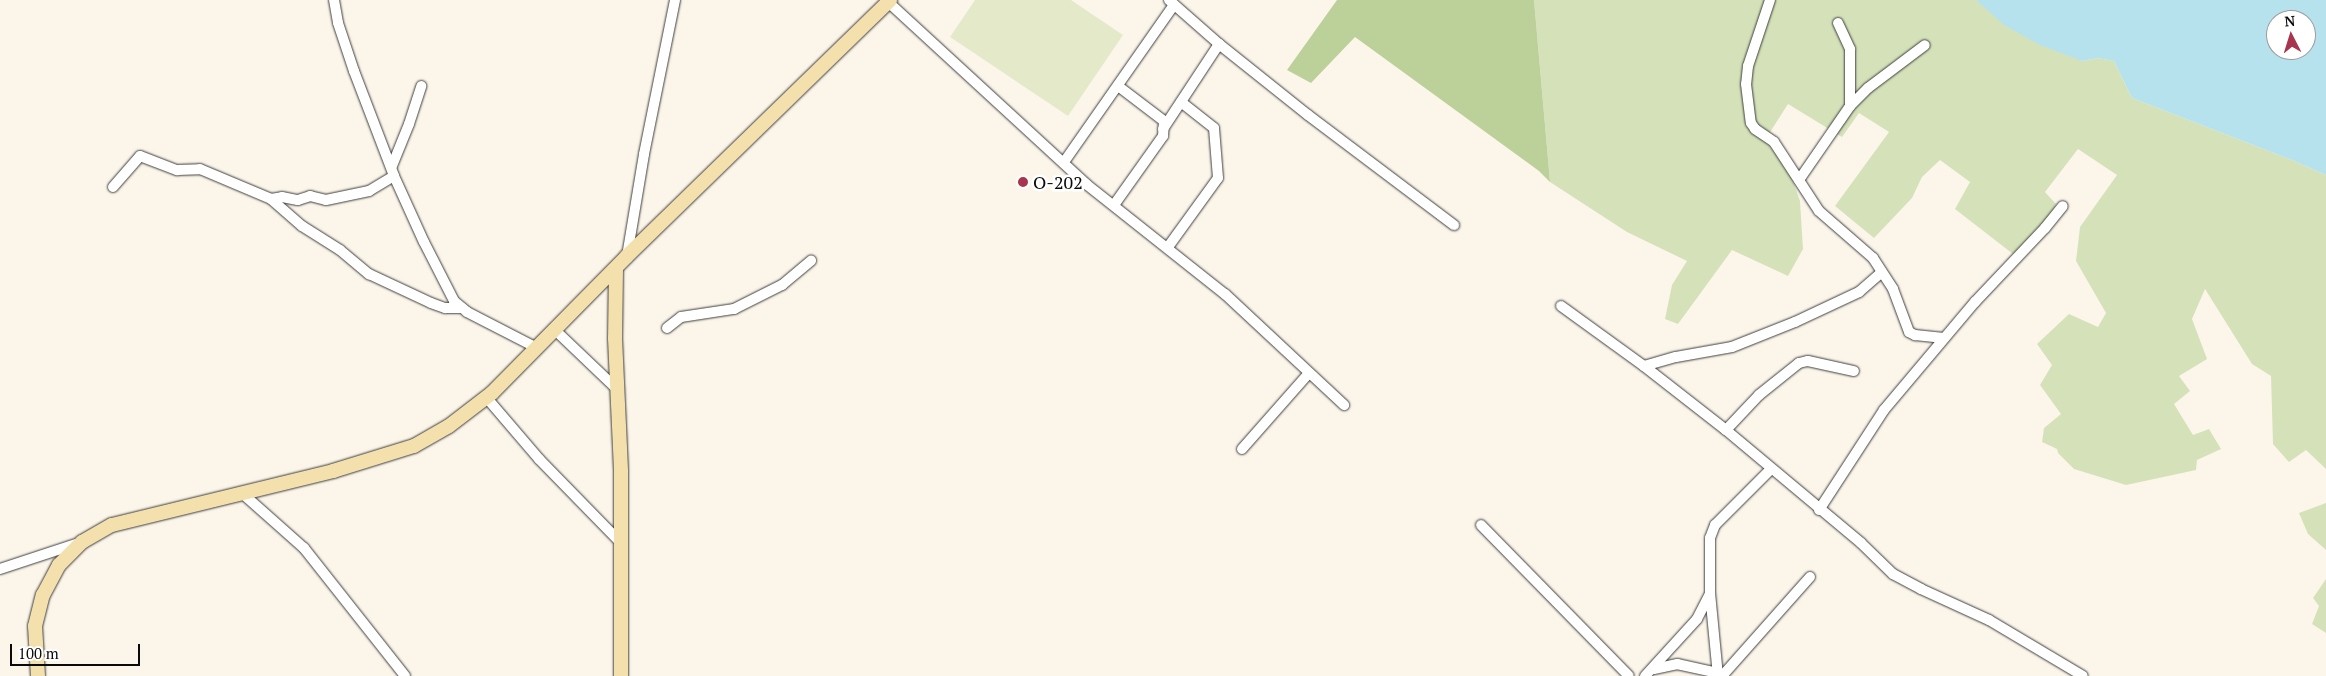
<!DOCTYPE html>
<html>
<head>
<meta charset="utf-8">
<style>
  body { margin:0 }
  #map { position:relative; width:2326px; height:676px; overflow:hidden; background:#fcf6ea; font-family:"PT Serif",serif }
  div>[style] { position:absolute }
  .green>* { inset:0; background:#d5e2b9 }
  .forest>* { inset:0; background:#bcd09a }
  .pitch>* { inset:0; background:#e4eac9 }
  .water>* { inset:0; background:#b5e2ed }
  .roads { filter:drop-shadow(0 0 1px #3d3d3d) drop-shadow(0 0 1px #3d3d3d) }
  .street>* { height:10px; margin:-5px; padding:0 5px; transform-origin:5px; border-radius:5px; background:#fff }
  .secondary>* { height:14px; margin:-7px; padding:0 7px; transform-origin:7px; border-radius:7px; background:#f4e0ad }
  .dots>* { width:14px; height:14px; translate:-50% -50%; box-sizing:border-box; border:2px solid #fff; border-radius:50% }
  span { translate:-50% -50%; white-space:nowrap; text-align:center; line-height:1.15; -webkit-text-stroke:5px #fff; paint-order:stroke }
  .poi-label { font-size:18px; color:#0a0a0a }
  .left { translate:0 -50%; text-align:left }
  .north { position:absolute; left:2266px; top:10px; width:50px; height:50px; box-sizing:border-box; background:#fff; border:1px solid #9d9d9d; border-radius:50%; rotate:355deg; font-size:14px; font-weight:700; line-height:20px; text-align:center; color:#0a0a0a }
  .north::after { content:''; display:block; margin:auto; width:18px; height:22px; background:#a7354e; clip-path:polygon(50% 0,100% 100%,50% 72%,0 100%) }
  .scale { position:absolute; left:10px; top:644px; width:130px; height:22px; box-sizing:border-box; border:2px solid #0a0a0a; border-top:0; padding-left:6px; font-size:15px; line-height:18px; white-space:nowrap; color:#0a0a0a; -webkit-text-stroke:4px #fff; paint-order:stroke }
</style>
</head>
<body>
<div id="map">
  <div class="green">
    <div style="clip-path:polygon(1534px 0,1976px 0,2082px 61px,2098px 58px,2114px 61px,2132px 98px,2292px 160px,2326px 175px,2326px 469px,2306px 450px,2289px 462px,2273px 444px,2271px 376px,2252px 364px,2205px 289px,2192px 319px,2207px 359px,2179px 376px,2190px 391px,2174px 404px,2193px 435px,2209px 429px,2221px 449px,2197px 460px,2196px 470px,2126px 485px,2074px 469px,2058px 453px,2057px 449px,2042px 442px,2044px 428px,2061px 414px,2040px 385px,2052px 365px,2037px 344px,2069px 314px,2098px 327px,2106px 313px,2076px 261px,2080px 227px,2117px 175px,2078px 149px,2045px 192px,2056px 204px,2044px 229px,2013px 254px,1955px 209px,1970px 182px,1940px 160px,1922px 177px,1912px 198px,1874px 238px,1835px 206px,1889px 132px,1859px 113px,1842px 137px,1788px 104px,1765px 140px,1790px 173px,1800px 201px,1803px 249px,1788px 276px,1732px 250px,1678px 324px,1665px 319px,1672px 285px,1687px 261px,1627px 232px,1550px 182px)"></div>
    <div style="clip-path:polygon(2326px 503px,2326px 550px,2308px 534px,2299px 513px)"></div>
    <div style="clip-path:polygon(2326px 579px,2326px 633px,2312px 624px,2319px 606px,2313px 598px)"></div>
  </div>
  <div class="forest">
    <div style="clip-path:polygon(1337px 0,1534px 0,1550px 182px,1539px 171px,1355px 37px,1311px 83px,1287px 70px)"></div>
  </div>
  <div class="pitch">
    <div style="clip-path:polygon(975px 0,1071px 0,1123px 35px,1068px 116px,950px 37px)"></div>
  </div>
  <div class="water">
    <div style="clip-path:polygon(evenodd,1976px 0,2326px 0,2326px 175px,2292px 160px,2132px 98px,2114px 61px,2098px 58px,2082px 61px,2040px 45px,2004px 25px,1976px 0,2276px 20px,2306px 20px,2306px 50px,2276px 50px,2276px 20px)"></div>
  </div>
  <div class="roads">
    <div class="street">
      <div style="left:334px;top:0;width:23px;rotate:80deg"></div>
      <div style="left:338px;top:23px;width:51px;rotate:71.6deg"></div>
      <div style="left:354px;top:71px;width:112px;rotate:69.1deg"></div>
      <div style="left:394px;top:176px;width:72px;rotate:65.6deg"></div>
      <div style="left:424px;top:242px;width:66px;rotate:63deg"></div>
      <div style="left:454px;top:301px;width:17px;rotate:40deg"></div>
      <div style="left:467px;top:312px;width:79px;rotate:27.2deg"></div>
      <div style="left:886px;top:0;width:272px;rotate:42.6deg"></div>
      <div style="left:1086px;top:184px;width:177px;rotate:38.4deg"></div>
      <div style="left:1225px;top:294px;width:163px;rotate:43deg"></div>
      <div style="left:1169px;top:0;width:67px;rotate:41.3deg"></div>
      <div style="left:1219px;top:44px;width:114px;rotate:38.6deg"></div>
      <div style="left:1308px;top:115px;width:183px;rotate:37deg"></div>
      <div style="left:1770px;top:0;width:70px;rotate:108.4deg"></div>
      <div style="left:1748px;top:66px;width:18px;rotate:96deg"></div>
      <div style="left:1746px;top:84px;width:39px;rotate:83deg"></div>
      <div style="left:1751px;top:123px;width:7px;rotate:56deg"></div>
      <div style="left:1755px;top:129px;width:23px;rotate:34deg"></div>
      <div style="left:1774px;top:142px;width:82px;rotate:56.9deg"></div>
      <div style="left:1819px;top:211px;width:72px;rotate:41deg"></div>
      <div style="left:1873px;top:258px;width:37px;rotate:57deg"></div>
      <div style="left:1893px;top:289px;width:46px;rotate:69.6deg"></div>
      <div style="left:1909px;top:332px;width:7px;rotate:27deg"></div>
      <div style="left:1915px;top:335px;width:29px;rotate:6deg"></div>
      <div style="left:1838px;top:23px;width:29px;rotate:65deg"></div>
      <div style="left:1850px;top:49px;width:57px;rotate:90deg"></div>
      <div style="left:1163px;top:129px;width:102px;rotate:-56.6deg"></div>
      <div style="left:1064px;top:162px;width:192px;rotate:-55deg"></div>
      <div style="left:392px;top:166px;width:45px;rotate:-68deg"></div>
      <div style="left:409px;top:124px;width:40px;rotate:-72deg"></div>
      <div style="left:1799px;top:180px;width:90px;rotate:-55.4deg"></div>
      <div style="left:1850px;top:106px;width:25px;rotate:-45deg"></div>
      <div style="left:1868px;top:88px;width:71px;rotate:-37deg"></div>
      <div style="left:113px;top:187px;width:41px;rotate:-48.9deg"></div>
      <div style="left:140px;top:156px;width:40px;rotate:21deg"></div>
      <div style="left:177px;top:170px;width:23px;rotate:-2deg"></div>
      <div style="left:200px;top:169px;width:77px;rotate:22.9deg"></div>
      <div style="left:271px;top:199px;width:11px;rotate:-10deg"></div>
      <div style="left:282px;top:197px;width:16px;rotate:11deg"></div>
      <div style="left:298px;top:200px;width:13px;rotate:-18deg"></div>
      <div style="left:310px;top:196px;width:16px;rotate:14deg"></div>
      <div style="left:326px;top:200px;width:44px;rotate:-11.8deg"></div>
      <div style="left:369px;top:191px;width:29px;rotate:-31deg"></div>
      <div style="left:271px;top:199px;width:41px;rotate:41.1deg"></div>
      <div style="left:302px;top:226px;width:45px;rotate:32.3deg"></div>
      <div style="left:340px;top:250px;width:38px;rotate:40deg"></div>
      <div style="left:369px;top:274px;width:68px;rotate:25.1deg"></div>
      <div style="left:431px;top:303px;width:15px;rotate:20deg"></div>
      <div style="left:445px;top:308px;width:17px"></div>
      <div style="left:1114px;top:205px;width:85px;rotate:-54.6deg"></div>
      <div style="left:1163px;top:136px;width:15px;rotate:-86deg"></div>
      <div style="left:1164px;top:121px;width:58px;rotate:-142.7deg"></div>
      <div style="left:1168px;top:247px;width:85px;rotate:-54.1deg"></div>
      <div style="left:1218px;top:178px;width:50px;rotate:-94.6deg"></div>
      <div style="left:1214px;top:128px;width:42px;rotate:-141.8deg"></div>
      <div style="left:627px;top:256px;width:103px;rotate:-80.5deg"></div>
      <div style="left:644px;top:154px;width:157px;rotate:-78.6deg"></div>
      <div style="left:1561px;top:306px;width:102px;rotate:35.9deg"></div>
      <div style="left:1644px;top:366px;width:104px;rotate:38deg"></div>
      <div style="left:1726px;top:430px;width:176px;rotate:39.9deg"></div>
      <div style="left:1861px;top:543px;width:45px;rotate:44.1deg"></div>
      <div style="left:1893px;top:574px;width:32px;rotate:28deg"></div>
      <div style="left:1921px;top:589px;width:75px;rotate:24.5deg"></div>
      <div style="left:1989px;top:620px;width:109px;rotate:30.8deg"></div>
      <div style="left:667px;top:328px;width:18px;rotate:-38deg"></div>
      <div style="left:681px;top:317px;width:54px;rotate:-8.6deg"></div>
      <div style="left:734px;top:309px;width:54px;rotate:-26.6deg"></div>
      <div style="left:782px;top:285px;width:38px;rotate:-40deg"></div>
      <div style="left:555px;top:330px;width:86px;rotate:43.6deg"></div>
      <div style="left:1644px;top:366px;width:33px;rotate:-16deg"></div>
      <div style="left:1676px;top:357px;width:57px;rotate:-10.1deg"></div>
      <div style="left:1732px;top:347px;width:68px;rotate:-21.6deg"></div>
      <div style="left:1795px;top:322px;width:71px;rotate:-25.1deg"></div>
      <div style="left:1859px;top:292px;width:30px;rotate:-41deg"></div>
      <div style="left:486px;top:397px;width:82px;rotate:49.5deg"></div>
      <div style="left:539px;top:459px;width:116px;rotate:45.7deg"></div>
      <div style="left:1726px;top:430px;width:48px;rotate:-46.7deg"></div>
      <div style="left:1759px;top:395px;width:51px;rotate:-38.7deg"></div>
      <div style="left:1799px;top:363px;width:9px;rotate:-13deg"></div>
      <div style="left:1808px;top:361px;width:47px;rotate:12.3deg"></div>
      <div style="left:1242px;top:449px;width:101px;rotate:-48.6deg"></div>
      <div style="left:242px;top:493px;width:83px;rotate:41.6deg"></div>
      <div style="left:304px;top:548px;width:163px;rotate:51.7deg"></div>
      <div style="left:1819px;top:510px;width:119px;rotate:-57deg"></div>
      <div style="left:1884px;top:410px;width:141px;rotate:-49.9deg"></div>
      <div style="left:1975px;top:302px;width:102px;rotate:-46.6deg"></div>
      <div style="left:2045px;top:228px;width:28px;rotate:-51deg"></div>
      <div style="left:1481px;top:525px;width:211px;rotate:45.6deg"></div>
      <div style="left:0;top:569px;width:83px;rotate:-18.2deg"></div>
      <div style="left:1710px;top:593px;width:83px;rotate:84.5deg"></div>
      <div style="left:1654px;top:669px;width:24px;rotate:-12deg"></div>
      <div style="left:1677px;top:664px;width:46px;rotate:12.5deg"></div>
      <div style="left:1723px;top:675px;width:131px;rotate:-48.4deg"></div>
      <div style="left:1645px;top:676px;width:77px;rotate:-47.6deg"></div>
      <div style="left:1697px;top:619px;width:29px;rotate:-63deg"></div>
      <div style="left:1710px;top:593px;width:55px;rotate:-90deg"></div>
      <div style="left:1710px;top:538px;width:14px;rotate:-69deg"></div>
      <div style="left:1715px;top:525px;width:79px;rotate:-45deg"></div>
    </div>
    <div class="secondary">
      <div style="left:616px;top:269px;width:69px;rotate:90.8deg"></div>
      <div style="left:615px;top:338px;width:134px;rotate:87.4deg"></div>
      <div style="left:621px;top:472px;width:204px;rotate:90deg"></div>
      <div style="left:38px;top:676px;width:50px;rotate:-93.4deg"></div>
      <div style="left:35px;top:626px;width:32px;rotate:-76deg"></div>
      <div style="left:43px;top:595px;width:34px;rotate:-62deg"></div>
      <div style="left:59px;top:565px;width:33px;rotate:-45deg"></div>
      <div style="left:82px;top:542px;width:34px;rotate:-30deg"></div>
      <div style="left:112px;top:525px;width:228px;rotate:-13.7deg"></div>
      <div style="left:333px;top:471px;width:85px;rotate:-17.2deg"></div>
      <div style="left:414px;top:446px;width:40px;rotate:-29.7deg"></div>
      <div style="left:449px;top:426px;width:54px;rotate:-37.5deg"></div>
      <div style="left:492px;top:393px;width:192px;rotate:-45.4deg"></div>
      <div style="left:627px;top:256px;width:367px;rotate:-44.2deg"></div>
    </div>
  </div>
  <div class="dots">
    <div style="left:1023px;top:182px;background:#a7354e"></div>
  </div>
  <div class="poi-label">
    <span class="left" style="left:1033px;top:182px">O-202</span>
  </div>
  <div class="north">N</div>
  <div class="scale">100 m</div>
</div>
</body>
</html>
